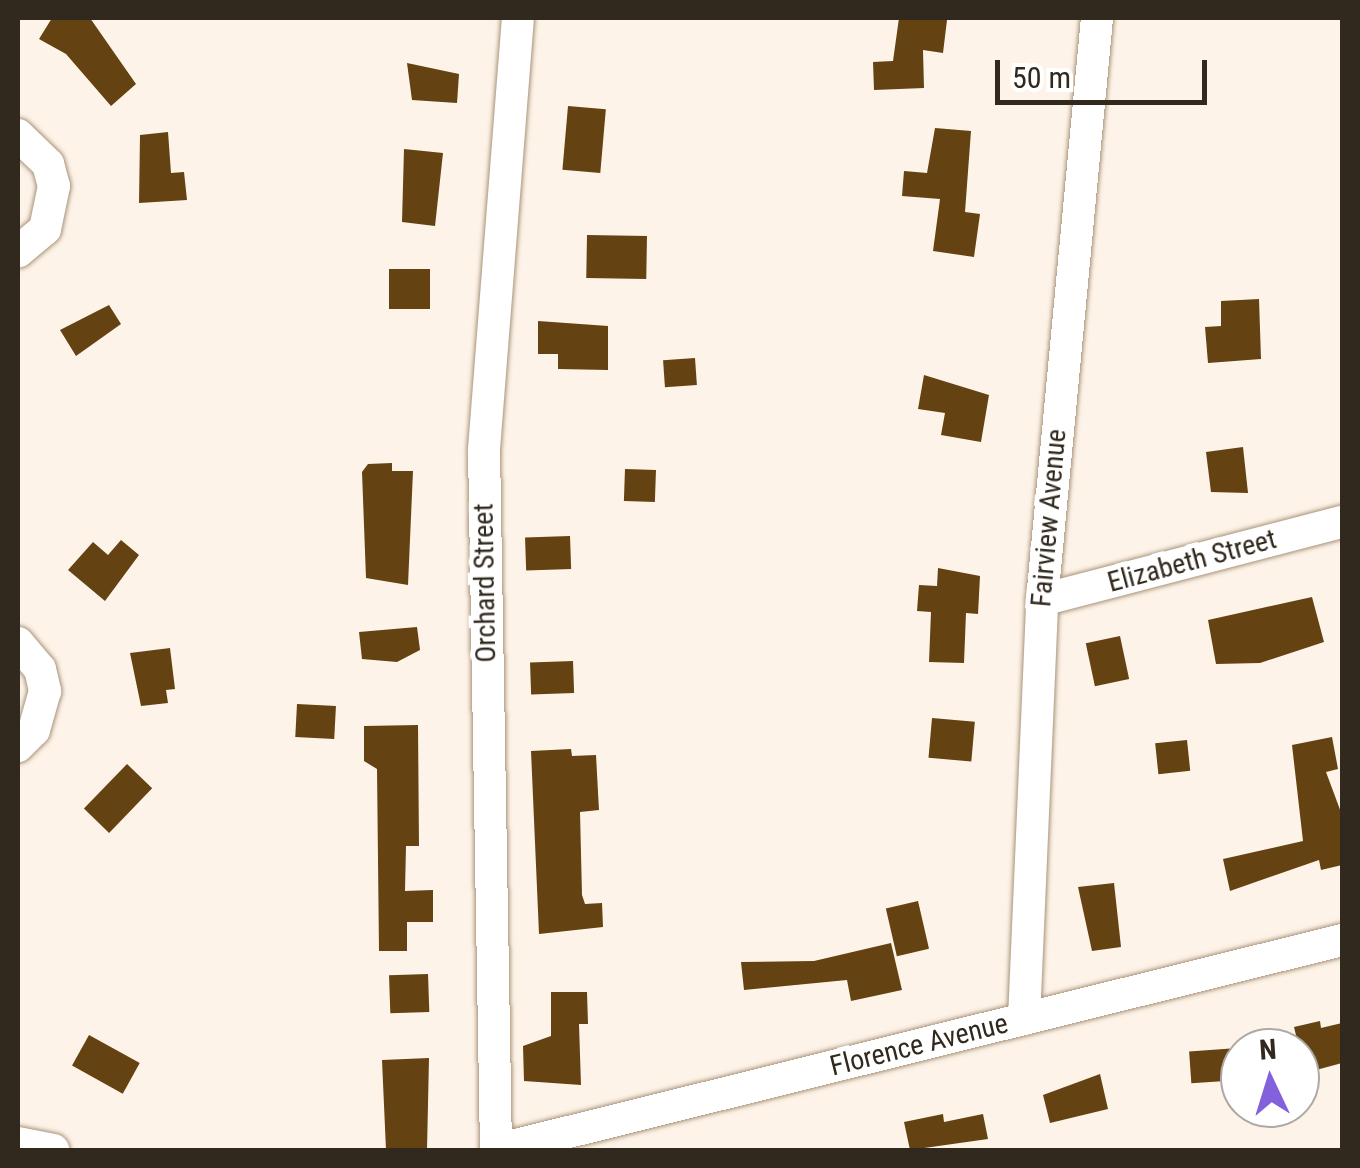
<!DOCTYPE html>
<html>
<head>
<meta charset="utf-8">
<style>
  body { margin:0 }
  #map { position:relative; width:1360px; height:1168px; overflow:hidden; background:#fdf3e8; font-family:"Roboto Condensed",sans-serif }
  div>[style] { position:absolute }
  .building>* { inset:0; background:#644211; transform-origin:0 0 }
  .roads { filter:drop-shadow(0 0 2px #a99379) drop-shadow(0 0 2px #a99379) }
  .street>* { height:32px; margin:-16px; padding:0 16px; transform-origin:16px; border-radius:16px; background:#fff }
  span { translate:-50% -50%; white-space:nowrap; text-align:center; line-height:1.15; -webkit-text-stroke:10px #fff; paint-order:stroke }
  .street-label { font-size:28px; color:#31291e }
  .frame { position:absolute; inset:0; border:20px solid #31291e; pointer-events:none }
  .north { position:absolute; left:1220px; top:1028px; width:100px; height:100px; box-sizing:border-box; background:#fff; border:2px solid #ada9a5; border-radius:50%; rotate:356deg; font-size:28px; font-weight:700; line-height:40px; text-align:center; color:#31291e }
  .north::after { content:''; display:block; margin:auto; width:35px; height:45px; background:#8361dc; clip-path:polygon(50% 0,100% 100%,50% 72%,0 100%) }
  .scale { position:absolute; left:995px; top:60px; width:212px; height:45px; box-sizing:border-box; border:5px solid #31291e; border-top:0; padding-left:12px; font-size:30px; line-height:35px; white-space:nowrap; color:#31291e; -webkit-text-stroke:8px #fff; paint-order:stroke }
</style>
</head>
<body>
<div id="map">
  <div class="building">
    <div style="clip-path:polygon(52px 18px,90px 18px,136px 84px,111px 106px,66px 54px,39px 39px)"></div>
    <div style="clip-path:polygon(899px 18px,947px 20px,943px 53px,923px 50px,924px 88px,874px 90px,873px 62px,893px 61px)"></div>
    <div style="clip-path:polygon(407px 63px,459px 74px,457px 103px,412px 100px)"></div>
    <div style="left:568px;top:106px;width:38px;height:64px;rotate:5deg"></div>
    <div style="clip-path:polygon(935px 128px,971px 131px,965px 212px,980px 214px,974px 257px,933px 251px,940px 199px,902px 196px,904px 171px,927px 173px)"></div>
    <div style="clip-path:polygon(168px 132px,171px 173px,184px 172px,187px 200px,139px 203px,140px 135px)"></div>
    <div style="clip-path:polygon(404px 149px,443px 153px,435px 226px,402px 222px)"></div>
    <div style="left:587px;top:235px;width:60px;height:43px;rotate:1deg"></div>
    <div style="left:389px;top:269px;width:41px;height:40px"></div>
    <div style="clip-path:polygon(1259px 299px,1261px 359px,1208px 363px,1205px 327px,1221px 326px,1221px 301px)"></div>
    <div style="clip-path:polygon(109px 305px,121px 324px,76px 356px,60px 330px)"></div>
    <div style="clip-path:polygon(538px 321px,608px 326px,608px 370px,558px 369px,558px 354px,538px 354px)"></div>
    <div style="left:695px;top:358px;width:27px;height:32px;rotate:86deg"></div>
    <div style="clip-path:polygon(924px 375px,989px 395px,981px 442px,941px 435px,945px 413px,918px 409px)"></div>
    <div style="clip-path:polygon(1243px 447px,1248px 493px,1211px 492px,1206px 452px)"></div>
    <div style="clip-path:polygon(392px 463px,392px 471px,413px 471px,408px 585px,366px 578px,362px 472px,368px 464px)"></div>
    <div style="left:625px;top:469px;width:31px;height:32px;rotate:2deg"></div>
    <div style="left:570px;top:536px;width:33px;height:45px;rotate:88deg"></div>
    <div style="clip-path:polygon(121px 540px,139px 555px,105px 601px,68px 570px,93px 542px,108px 555px)"></div>
    <div style="clip-path:polygon(938px 568px,980px 576px,978px 614px,966px 613px,964px 663px,929px 662px,931px 612px,917px 611px,919px 585px,937px 586px)"></div>
    <div style="clip-path:polygon(1312px 597px,1324px 642px,1260px 663px,1216px 664px,1208px 620px)"></div>
    <div style="clip-path:polygon(417px 627px,420px 650px,397px 662px,362px 659px,359px 632px)"></div>
    <div style="left:1120px;top:636px;width:44px;height:35px;rotate:78deg"></div>
    <div style="clip-path:polygon(170px 648px,175px 689px,166px 690px,168px 703px,141px 706px,130px 653px)"></div>
    <div style="left:573px;top:661px;width:32px;height:43px;rotate:88deg"></div>
    <div style="left:297px;top:704px;width:39px;height:33px;rotate:3deg"></div>
    <div style="left:932px;top:718px;width:43px;height:40px;rotate:5deg"></div>
    <div style="clip-path:polygon(418px 725px,419px 846px,406px 846px,405px 891px,433px 890px,433px 922px,407px 922px,407px 951px,379px 951px,377px 769px,364px 761px,364px 726px)"></div>
    <div style="clip-path:polygon(1332px 737px,1338px 769px,1326px 772px,1342px 815px,1342px 865px,1321px 870px,1319px 860px,1230px 891px,1223px 859px,1303px 841px,1292px 745px)"></div>
    <div style="left:1187px;top:740px;width:31px;height:32px;rotate:84deg"></div>
    <div style="clip-path:polygon(571px 749px,572px 756px,596px 755px,599px 810px,580px 812px,582px 895px,585px 904px,602px 903px,603px 927px,539px 934px,531px 751px)"></div>
    <div style="left:127px;top:764px;width:35px;height:62px;rotate:44deg"></div>
    <div style="clip-path:polygon(1114px 883px,1121px 947px,1092px 951px,1078px 887px)"></div>
    <div style="left:918px;top:901px;width:49px;height:33px;rotate:77deg"></div>
    <div style="clip-path:polygon(891px 943px,902px 990px,851px 1001px,847px 980px,744px 990px,741px 962px,814px 961px)"></div>
    <div style="left:428px;top:974px;width:38px;height:39px;rotate:88deg"></div>
    <div style="clip-path:polygon(551px 992px,587px 992px,588px 1024px,579px 1024px,581px 1085px,524px 1081px,523px 1046px,551px 1036px)"></div>
    <div style="clip-path:polygon(1320px 1021px,1321px 1028px,1342px 1023px,1342px 1063px,1305px 1073px,1294px 1027px)"></div>
    <div style="left:89px;top:1035px;width:58px;height:35px;rotate:29deg"></div>
    <div style="left:1238px;top:1048px;width:32px;height:49px;rotate:86deg"></div>
    <div style="clip-path:polygon(429px 1058px,427px 1150px,386px 1150px,382px 1060px)"></div>
    <div style="clip-path:polygon(1100px 1074px,1108px 1109px,1050px 1123px,1043px 1095px)"></div>
    <div style="clip-path:polygon(943px 1114px,944px 1122px,983px 1114px,988px 1139px,910px 1150px,904px 1122px)"></div>
  </div>
  <div class="roads">
    <div class="street">
      <div style="left:18px;top:135px;width:42px;rotate:44deg"></div>
      <div style="left:48px;top:164px;width:23px;rotate:75deg"></div>
      <div style="left:54px;top:186px;width:44px;rotate:101.8deg"></div>
      <div style="left:45px;top:229px;width:35px;rotate:140deg"></div>
      <div style="left:1042px;top:600px;width:310px;rotate:-14.6deg"></div>
      <div style="left:18px;top:643px;width:34px;rotate:50deg"></div>
      <div style="left:40px;top:669px;width:23px;rotate:77deg"></div>
      <div style="left:45px;top:691px;width:41px;rotate:105.8deg"></div>
      <div style="left:34px;top:730px;width:23px;rotate:135deg"></div>
      <div style="left:1024px;top:1019px;width:419px;rotate:-87.5deg"></div>
      <div style="left:1042px;top:600px;width:585px;rotate:-84.6deg"></div>
      <div style="left:18px;top:1143px;width:36px;rotate:11deg"></div>
      <div style="left:496px;top:1150px;width:701px;rotate:-90.98deg"></div>
      <div style="left:484px;top:449px;width:432px;rotate:-85.5deg"></div>
      <div style="left:496px;top:1150px;width:872px;rotate:-13.94deg"></div>
    </div>
  </div>
  <div class="street-label">
    <span style="left:1049px;top:518px;rotate:-85deg">Fairview Avenue</span>
    <span style="left:1192px;top:561px;rotate:-15deg">Elizabeth Street</span>
    <span style="left:485px;top:583px;rotate:-91deg">Orchard Street</span>
    <span style="left:919px;top:1045px;rotate:-14deg">Florence Avenue</span>
  </div>
  <div class="frame"></div>
  <div class="north">N</div>
  <div class="scale">50 m</div>
</div>
</body>
</html>
